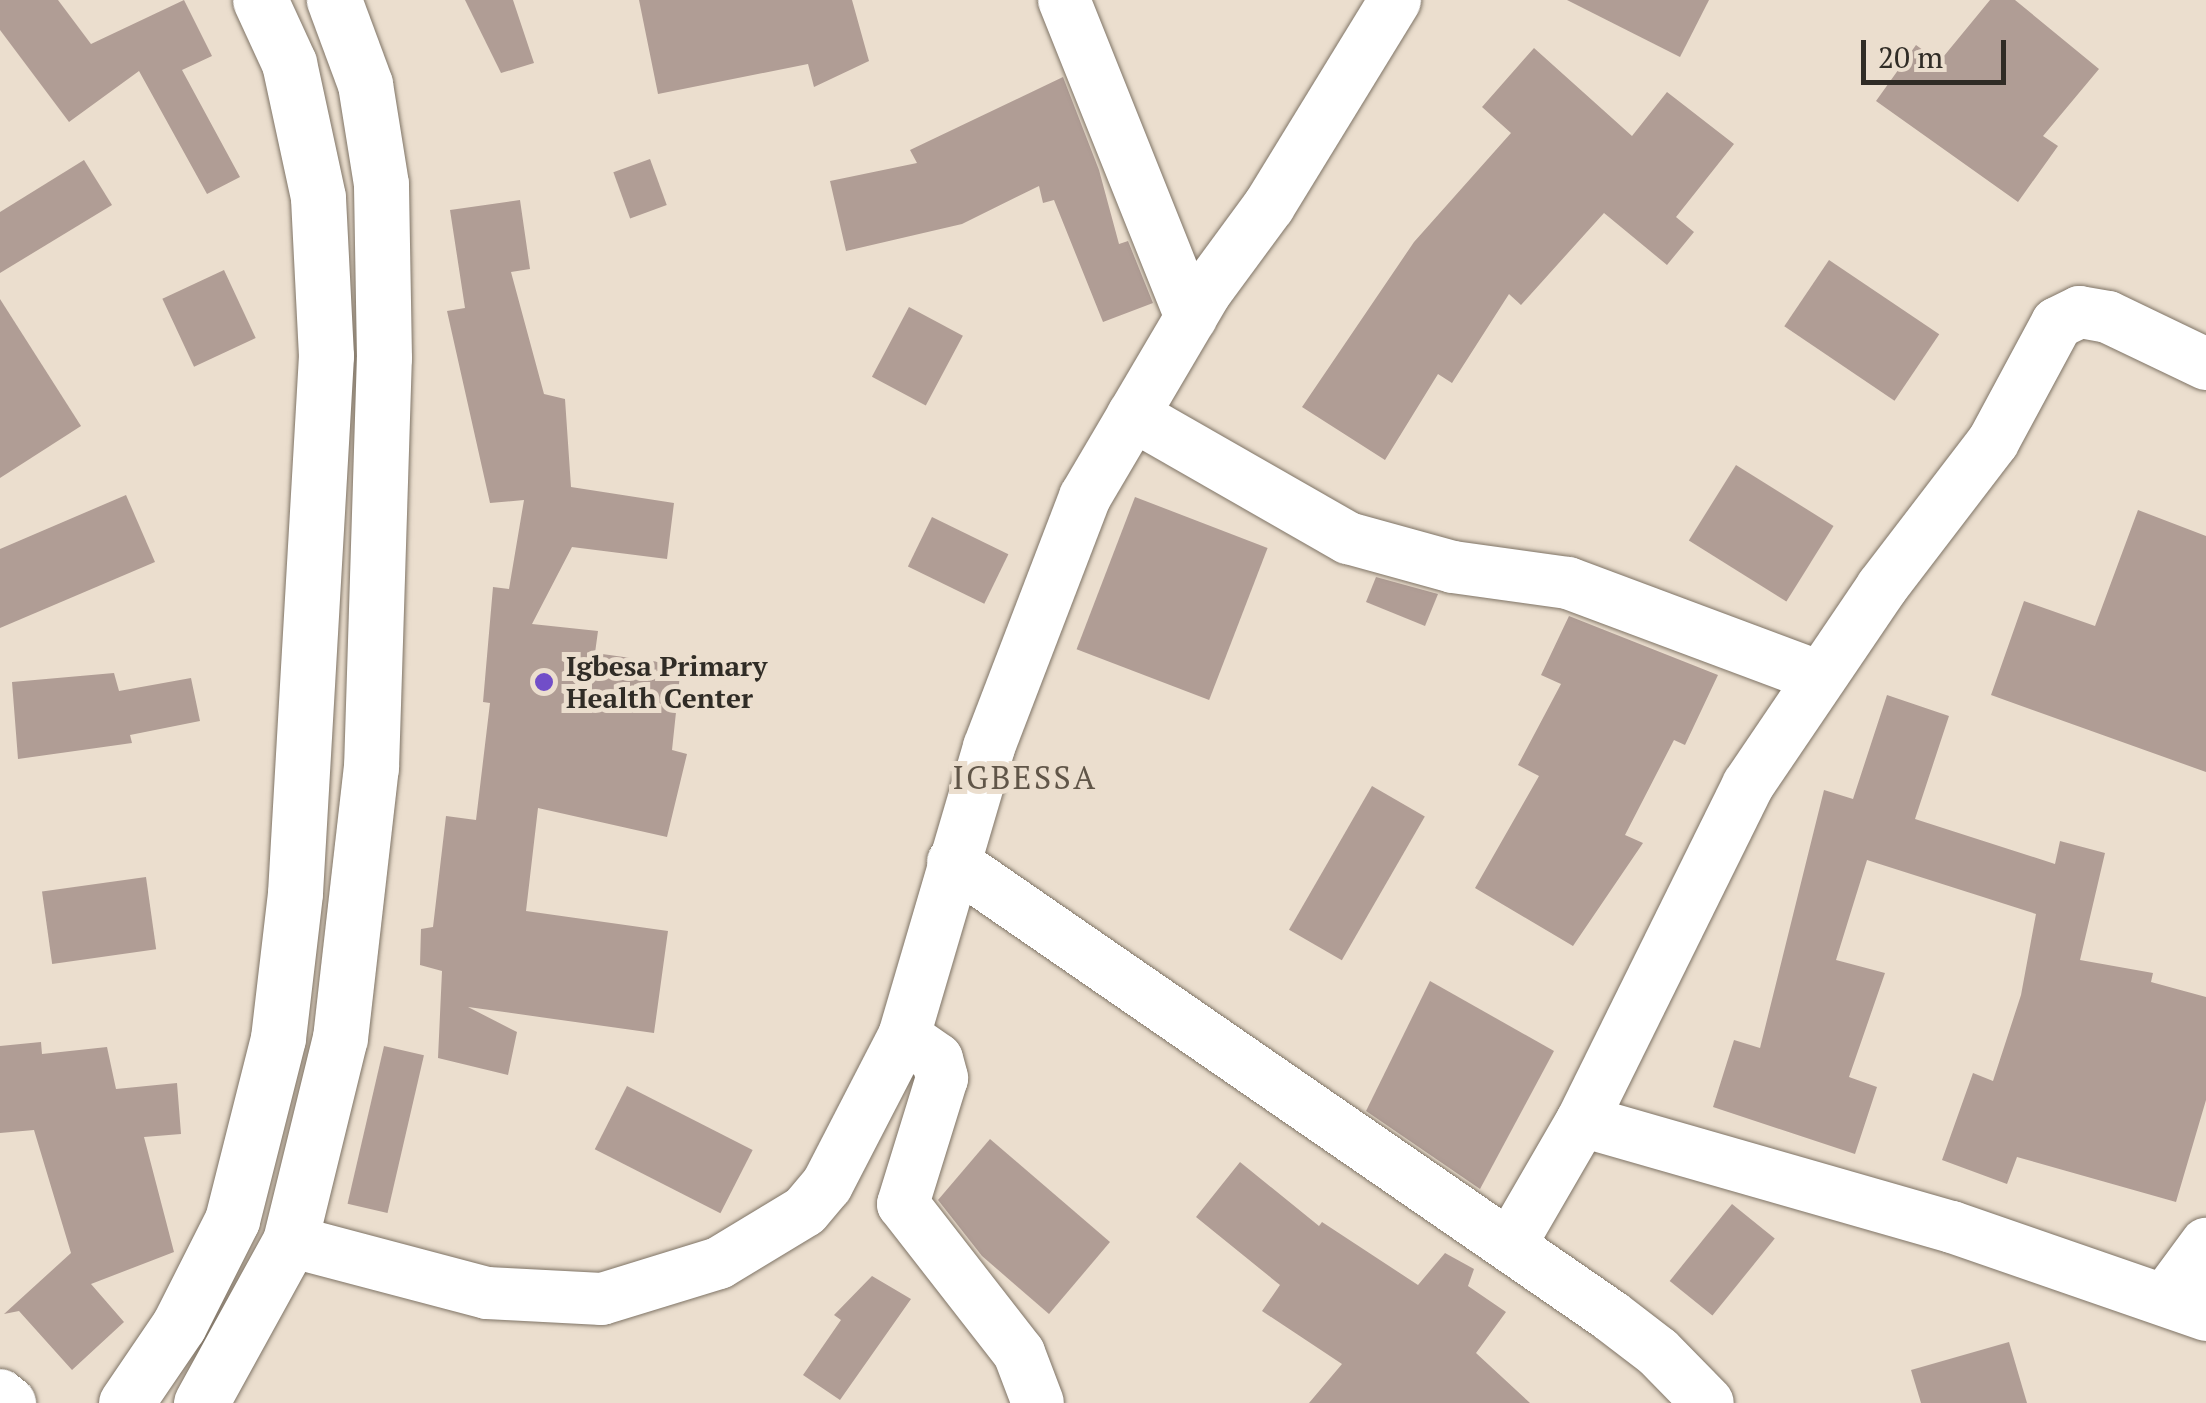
<!DOCTYPE html>
<html>
<head>
<meta charset="utf-8">
<style>
  body { margin:0 }
  #map { position:relative; width:2206px; height:1403px; overflow:hidden; background:#ebdece; font-family:"PT Serif",serif }
  div>[style] { position:absolute }
  .building>* { inset:0; background:#b09d95; transform-origin:0 0 }
  .roads { filter:drop-shadow(0 0 2px #7f7466) drop-shadow(0 0 2px #7f7466) }
  .street>* { height:52px; margin:-26px; padding:0 26px; transform-origin:26px; border-radius:26px; background:#fff }
  .secondary>* { height:55px; margin:-27.5px; padding:0 27.5px; transform-origin:27.5px; border-radius:27.5px; background:#fff }
  .dots>* { width:28px; height:28px; translate:-50% -50%; box-sizing:border-box; border:5px solid #ebdece; border-radius:50% }
  span { translate:-50% -50%; white-space:nowrap; text-align:center; line-height:1.15; -webkit-text-stroke:10px #ebdece; paint-order:stroke }
  .poi-label { font-size:28px; color:#302c26; font-weight:700 }
  .left { translate:0 -50%; text-align:left }
  .quarter-label { font-size:32px; color:#605548; letter-spacing:2.5px }
  .scale { position:absolute; left:1861px; top:40px; width:145px; height:45px; box-sizing:border-box; border:5px solid #302c26; border-top:0; padding-left:12px; font-size:30px; line-height:35px; white-space:nowrap; color:#302c26; -webkit-text-stroke:8px #ebdece; paint-order:stroke }
</style>
</head>
<body>
<div id="map">
  <div class="building">
    <div style="clip-path:polygon(0 0,58px 0,91px 44px,184px 0,212px 56px,182px 70px,240px 177px,207px 194px,139px 71px,69px 122px,0 30px)"></div>
    <div style="clip-path:polygon(465px 0,513px 0,534px 63px,501px 73px)"></div>
    <div style="clip-path:polygon(639px 0,852px 0,869px 61px,814px 87px,808px 64px,658px 94px)"></div>
    <div style="clip-path:polygon(1567px 0,1709px 0,1680px 57px)"></div>
    <div style="clip-path:polygon(1990px 0,2015px 0,2099px 69px,2043px 136px,2058px 146px,2018px 202px,1876px 101px,1916px 45px,1939px 62px)"></div>
    <div style="clip-path:polygon(1534px 48px,1632px 136px,1667px 92px,1734px 144px,1676px 217px,1694px 232px,1667px 265px,1604px 213px,1521px 305px,1509px 294px,1452px 383px,1438px 374px,1385px 460px,1302px 407px,1414px 242px,1511px 133px,1482px 107px)"></div>
    <div style="clip-path:polygon(1063px 77px,1099px 170px,1119px 244px,1128px 241px,1153px 303px,1103px 322px,1054px 200px,1043px 203px,1039px 186px,962px 224px,846px 251px,830px 181px,917px 163px,910px 150px)"></div>
    <div style="left:650px;top:159px;width:49px;height:39px;rotate:70deg"></div>
    <div style="clip-path:polygon(84px 160px,112px 205px,0 273px,0 212px)"></div>
    <div style="clip-path:polygon(520px 200px,530px 269px,511px 272px,544px 394px,565px 399px,571px 487px,674px 503px,667px 559px,572px 547px,532px 624px,598px 631px,595px 653px,681px 665px,672px 750px,687px 754px,667px 837px,538px 808px,526px 911px,668px 931px,654px 1033px,468px 1007px,517px 1032px,508px 1075px,438px 1058px,442px 971px,420px 965px,421px 929px,433px 927px,446px 816px,476px 820px,490px 703px,483px 702px,493px 587px,509px 589px,524px 500px,490px 503px,447px 311px,465px 308px,450px 210px)"></div>
    <div style="left:1829px;top:260px;width:133px;height:80px;rotate:34deg"></div>
    <div style="left:224px;top:270px;width:75px;height:68px;rotate:65deg"></div>
    <div style="clip-path:polygon(0 299px,81px 426px,0 478px)"></div>
    <div style="left:909px;top:307px;width:61px;height:79px;rotate:28deg"></div>
    <div style="left:1736px;top:465px;width:115px;height:89px;rotate:32deg"></div>
    <div style="clip-path:polygon(126px 495px,155px 562px,0 628px,0 549px)"></div>
    <div style="left:1135px;top:497px;width:142px;height:163px;rotate:21deg"></div>
    <div style="clip-path:polygon(2138px 510px,2206px 536px,2206px 772px,1991px 695px,2024px 601px,2095px 626px)"></div>
    <div style="left:932px;top:517px;width:85px;height:55px;rotate:26deg"></div>
    <div style="clip-path:polygon(1376px 577px,1438px 594px,1425px 626px,1366px 602px)"></div>
    <div style="clip-path:polygon(1569px 616px,1718px 675px,1685px 745px,1674px 740px,1625px 835px,1643px 843px,1573px 946px,1475px 888px,1539px 776px,1518px 765px,1561px 684px,1541px 675px)"></div>
    <div style="clip-path:polygon(114px 673px,119px 691px,191px 678px,200px 721px,130px 735px,132px 743px,18px 759px,12px 682px)"></div>
    <div style="clip-path:polygon(1887px 695px,1949px 716px,1915px 819px,2055px 864px,2060px 841px,2105px 853px,2080px 960px,2153px 973px,2151px 982px,2206px 997px,2206px 1100px,2176px 1202px,2017px 1157px,2007px 1184px,1942px 1160px,1973px 1073px,1993px 1081px,2021px 995px,2036px 914px,1867px 860px,1836px 960px,1885px 973px,1849px 1077px,1877px 1087px,1855px 1154px,1713px 1107px,1734px 1040px,1760px 1048px,1824px 790px,1853px 799px)"></div>
    <div style="left:1372px;top:786px;width:61px;height:166px;rotate:30deg"></div>
    <div style="left:146px;top:877px;width:73px;height:105px;rotate:82deg"></div>
    <div style="clip-path:polygon(1430px 981px,1554px 1051px,1480px 1189px,1366px 1111px)"></div>
    <div style="clip-path:polygon(41px 1042px,42px 1054px,107px 1047px,116px 1089px,177px 1083px,181px 1134px,144px 1137px,174px 1252px,91px 1284px,124px 1322px,72px 1370px,19px 1311px,4px 1314px,71px 1253px,34px 1130px,0 1133px,0 1046px)"></div>
    <div style="left:384px;top:1046px;width:41px;height:162px;rotate:13deg"></div>
    <div style="left:627px;top:1086px;width:141px;height:71px;rotate:27deg"></div>
    <div style="clip-path:polygon(990px 1139px,1110px 1242px,1049px 1314px,982px 1256px,938px 1200px)"></div>
    <div style="clip-path:polygon(1240px 1162px,1319px 1226px,1322px 1222px,1418px 1285px,1445px 1253px,1474px 1269px,1468px 1286px,1506px 1312px,1476px 1353px,1530px 1403px,1309px 1403px,1342px 1364px,1262px 1311px,1280px 1285px,1196px 1217px)"></div>
    <div style="left:1732px;top:1204px;width:55px;height:99px;rotate:39deg"></div>
    <div style="clip-path:polygon(872px 1276px,911px 1299px,840px 1400px,803px 1375px,841px 1320px,834px 1315px)"></div>
    <div style="clip-path:polygon(2009px 1342px,2027px 1403px,1921px 1403px,1911px 1370px)"></div>
  </div>
  <div class="roads">
    <div class="street">
      <div style="left:1064px;top:0;width:342px;rotate:68.2deg"></div>
      <div style="left:1133px;top:415px;width:248px;rotate:29.8deg"></div>
      <div style="left:1348px;top:538px;width:109px;rotate:15.4deg"></div>
      <div style="left:1453px;top:567px;width:116px;rotate:7.9deg"></div>
      <div style="left:1568px;top:583px;width:268px;rotate:20.5deg"></div>
      <div style="left:953px;top:862px;width:799px;rotate:34.6deg"></div>
      <div style="left:1611px;top:1316px;width:59px;rotate:37.5deg"></div>
      <div style="left:1658px;top:1352px;width:71px;rotate:45.6deg"></div>
      <div style="left:904px;top:1036px;width:40px;rotate:34.9deg"></div>
      <div style="left:937px;top:1059px;width:20px;rotate:75deg"></div>
      <div style="left:942px;top:1078px;width:132px;rotate:107.2deg"></div>
      <div style="left:903px;top:1204px;width:189px;rotate:52.1deg"></div>
      <div style="left:1019px;top:1353px;width:53px;rotate:69.2deg"></div>
      <div style="left:1582px;top:1121px;width:385px;rotate:16deg"></div>
      <div style="left:1952px;top:1227px;width:269px;rotate:19.1deg"></div>
      <div style="left:290px;top:1241px;width:204px;rotate:14.8deg"></div>
      <div style="left:487px;top:1293px;width:115px;rotate:3deg"></div>
      <div style="left:602px;top:1299px;width:122px;rotate:-17.1deg"></div>
      <div style="left:719px;top:1263px;width:100px;rotate:-31.2deg"></div>
      <div style="left:805px;top:1211px;width:34px;rotate:-50deg"></div>
      <div style="left:827px;top:1185px;width:168px;rotate:-62.7deg"></div>
      <div style="left:904px;top:1036px;width:301px;rotate:-73.6deg"></div>
      <div style="left:989px;top:747px;width:268px;rotate:-69deg"></div>
      <div style="left:1085px;top:497px;width:237px;rotate:-59.5deg"></div>
      <div style="left:1205px;top:293px;width:108px;rotate:-53.7deg"></div>
      <div style="left:1269px;top:206px;width:241px;rotate:-58.5deg"></div>
      <div style="left:1510px;top:1245px;width:143px;rotate:-59.9deg"></div>
      <div style="left:1582px;top:1121px;width:375px;rotate:-63.7deg"></div>
      <div style="left:1748px;top:785px;width:239px;rotate:-55.9deg"></div>
      <div style="left:1882px;top:587px;width:183px;rotate:-52.6deg"></div>
      <div style="left:1993px;top:442px;width:135px;rotate:-61.7deg"></div>
      <div style="left:2057px;top:323px;width:25px;rotate:-26deg"></div>
      <div style="left:2080px;top:312px;width:28px;rotate:10deg"></div>
      <div style="left:2108px;top:317px;width:109px;rotate:25.6deg"></div>
      <div style="left:2167px;top:1297px;width:66px;rotate:-53.7deg"></div>
      <div style="left:0;top:1395px;width:13px;rotate:39deg"></div>
    </div>
    <div class="secondary">
      <div style="left:126px;top:1403px;width:94px;rotate:-55.8deg"></div>
      <div style="left:179px;top:1325px;width:118px;rotate:-63.2deg"></div>
      <div style="left:232px;top:1220px;width:188px;rotate:-75.8deg"></div>
      <div style="left:278px;top:1038px;width:146px;rotate:-83.3deg"></div>
      <div style="left:295px;top:893px;width:538px;rotate:-86.7deg"></div>
      <div style="left:326px;top:356px;width:159px;rotate:-92.9deg"></div>
      <div style="left:318px;top:197px;width:137px;rotate:-102.2deg"></div>
      <div style="left:289px;top:63px;width:69px;rotate:-114.7deg"></div>
      <div style="left:201px;top:1403px;width:185px;rotate:-61.2deg"></div>
      <div style="left:290px;top:1241px;width:209px;rotate:-76.2deg"></div>
      <div style="left:340px;top:1038px;width:272px;rotate:-83.5deg"></div>
      <div style="left:371px;top:768px;width:410px;rotate:-88.2deg"></div>
      <div style="left:384px;top:358px;width:174px;rotate:-91deg"></div>
      <div style="left:381px;top:184px;width:101px;rotate:-99.1deg"></div>
      <div style="left:365px;top:84px;width:90px;rotate:-110.3deg"></div>
    </div>
  </div>
  <div class="dots">
    <div style="left:544px;top:682px;background:#714ec8"></div>
  </div>
  <div class="poi-label">
    <span class="left" style="left:566px;top:682px">Igbesa Primary<br>Health Center</span>
  </div>
  <div class="quarter-label">
    <span style="left:1025px;top:777px">IGBESSA</span>
  </div>
  <div class="scale">20 m</div>
</div>
</body>
</html>
